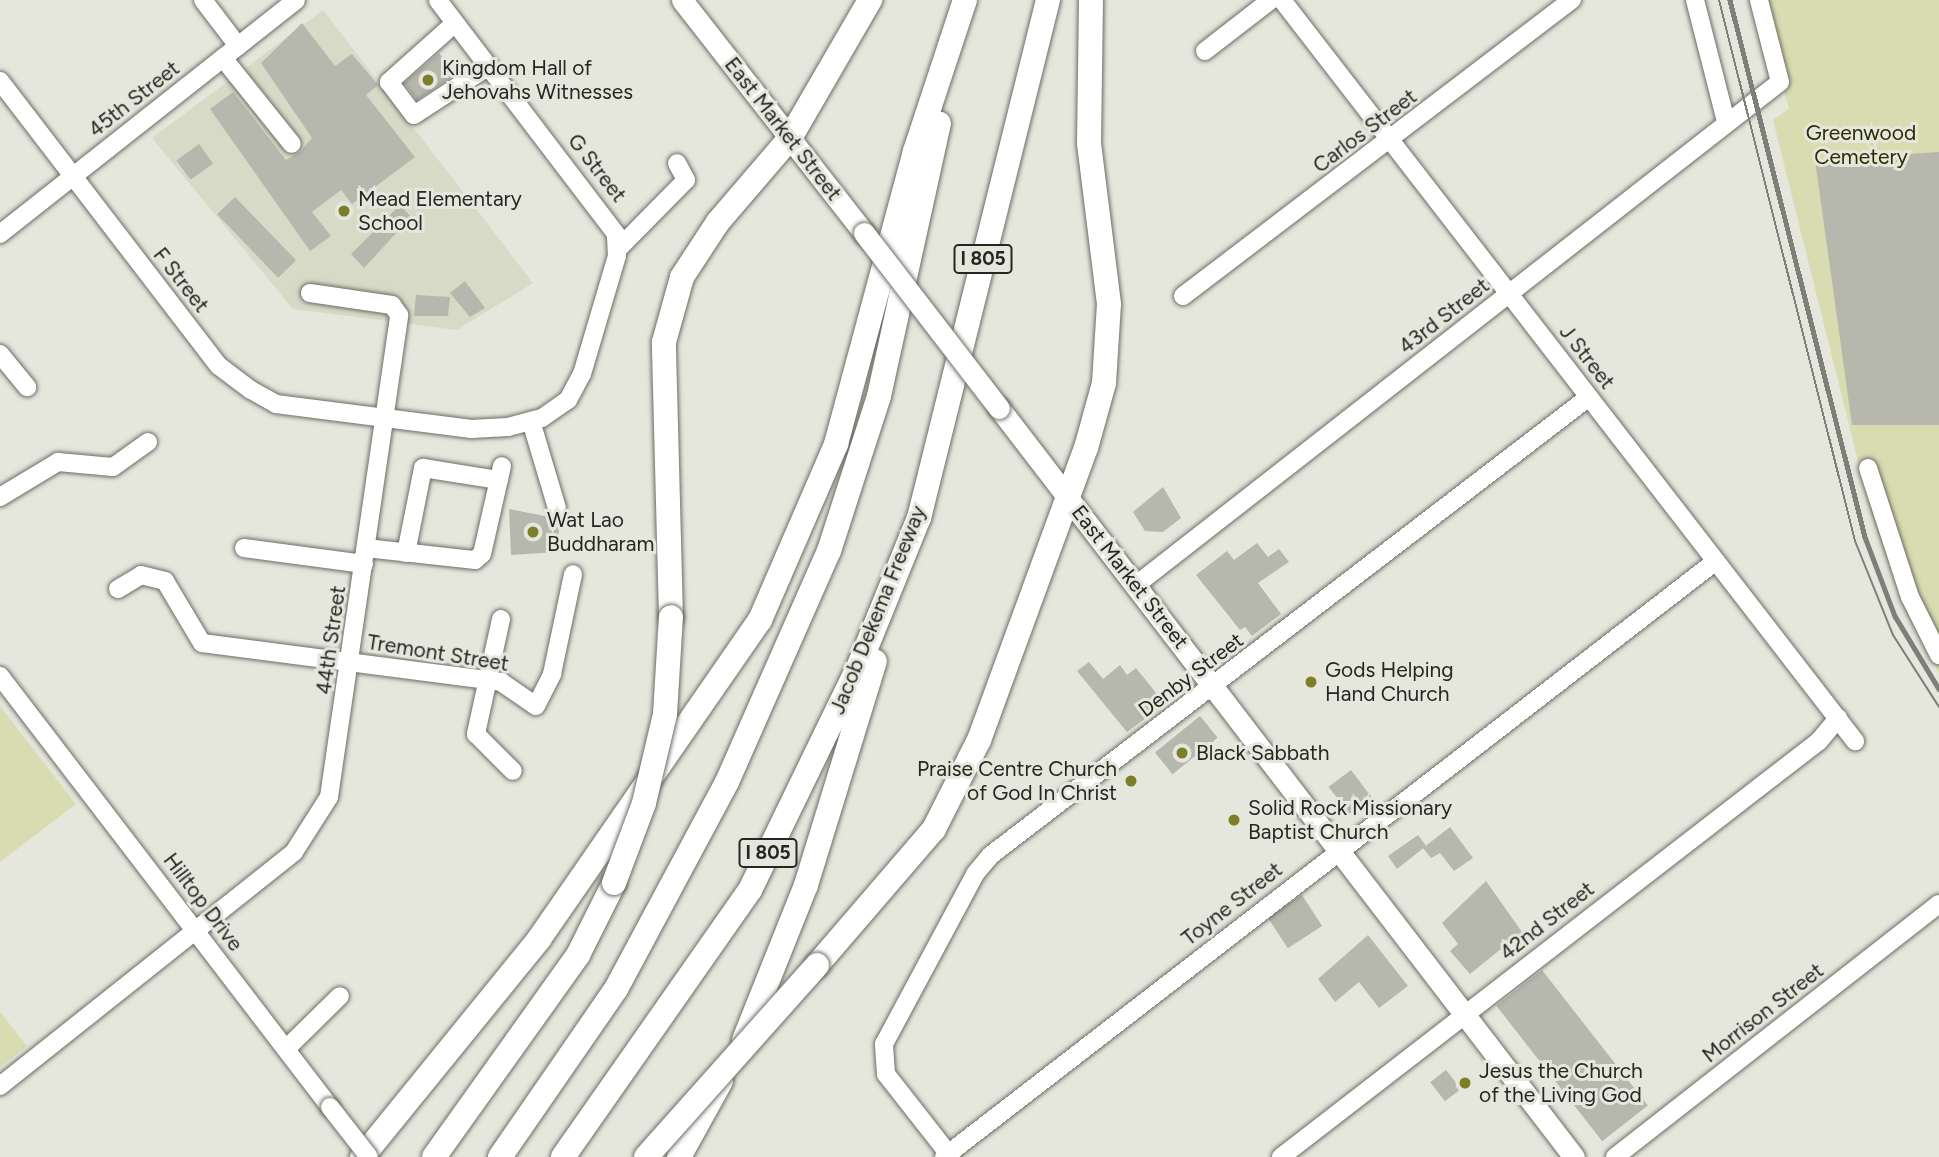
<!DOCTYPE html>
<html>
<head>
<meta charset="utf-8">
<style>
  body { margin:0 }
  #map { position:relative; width:1939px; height:1157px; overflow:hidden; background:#e5e6dc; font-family:Figtree,sans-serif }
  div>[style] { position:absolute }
  .built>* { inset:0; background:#d8dac8 }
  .green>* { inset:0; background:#d9dcb1 }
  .building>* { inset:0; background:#b6b7ad; transform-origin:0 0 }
  .roads { filter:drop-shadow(0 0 2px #6c6d64) drop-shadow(0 0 2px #6c6d64) }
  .minor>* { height:18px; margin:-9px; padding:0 9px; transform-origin:9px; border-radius:9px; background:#fff }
  .major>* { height:21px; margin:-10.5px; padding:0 10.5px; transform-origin:10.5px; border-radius:10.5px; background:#fff }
  .highway>* { height:24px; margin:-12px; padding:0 12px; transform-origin:12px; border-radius:12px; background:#fff }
  .tram>* { height:2px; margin:-1px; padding:0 1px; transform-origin:1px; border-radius:1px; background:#7e7f78 }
  .rail>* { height:4.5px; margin:-2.25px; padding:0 2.25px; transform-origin:2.25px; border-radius:2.25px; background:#7e7f78 }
  .bridges { filter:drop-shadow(0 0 2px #6c6d64) drop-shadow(0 0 2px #6c6d64) }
  .minor-bridge>* { height:18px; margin:-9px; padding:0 9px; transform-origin:9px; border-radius:9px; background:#fff }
  .major-bridge>* { height:21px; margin:-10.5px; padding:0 10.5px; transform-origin:10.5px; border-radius:10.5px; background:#fff }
  .highway-bridge>* { height:24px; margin:-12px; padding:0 12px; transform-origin:12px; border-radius:12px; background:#fff }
  .dots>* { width:19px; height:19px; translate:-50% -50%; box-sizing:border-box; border:4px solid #e5e6dc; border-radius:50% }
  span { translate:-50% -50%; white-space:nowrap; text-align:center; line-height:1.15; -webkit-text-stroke:6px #e5e6dc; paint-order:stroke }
  .shield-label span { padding:2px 5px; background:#e5e6dc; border:2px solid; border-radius:5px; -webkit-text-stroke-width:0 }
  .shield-label { font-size:19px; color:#252622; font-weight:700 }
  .poi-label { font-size:21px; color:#252622 }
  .left { translate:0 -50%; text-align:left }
  .right { translate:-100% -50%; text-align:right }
  .street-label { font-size:21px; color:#252622 }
  .park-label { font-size:21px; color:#2b2c02 }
</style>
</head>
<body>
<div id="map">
  <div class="built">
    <div style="clip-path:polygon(323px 10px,533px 283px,457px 330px,293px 309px,152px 138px)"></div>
  </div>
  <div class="green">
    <div style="clip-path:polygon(1760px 0,1939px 0,1939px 673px,1905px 611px,1871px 513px,1773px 120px,1789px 109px)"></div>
    <div style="clip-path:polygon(0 706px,76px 804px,0 862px)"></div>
    <div style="clip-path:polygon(0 1012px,27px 1046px,0 1067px)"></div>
  </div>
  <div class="building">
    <div style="clip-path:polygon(302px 23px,335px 66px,352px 54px,378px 85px,366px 95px,415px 157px,352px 204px,341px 190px,312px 212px,331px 236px,310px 251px,210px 109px,233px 92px,286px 160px,300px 152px,312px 138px,261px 63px)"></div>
    <div style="clip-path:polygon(439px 53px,456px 74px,417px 100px,404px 83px)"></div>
    <div style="left:199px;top:144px;width:24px;height:28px;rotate:54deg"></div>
    <div style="clip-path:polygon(1939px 152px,1939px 425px,1852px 425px,1815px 160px)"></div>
    <div style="left:235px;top:197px;width:88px;height:25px;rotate:46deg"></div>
    <div style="clip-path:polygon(400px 205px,411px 217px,364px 268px,351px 254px)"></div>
    <div style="clip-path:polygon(465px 281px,485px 308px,470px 317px,450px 293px)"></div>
    <div style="clip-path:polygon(416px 295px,450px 297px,448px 316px,414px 316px)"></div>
    <div style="clip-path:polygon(1163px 487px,1181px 518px,1163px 532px,1145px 531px,1133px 512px)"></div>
    <div style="clip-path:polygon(509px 509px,560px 519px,557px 552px,511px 555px)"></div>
    <div style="clip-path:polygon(1257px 543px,1268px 557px,1279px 549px,1289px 562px,1258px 583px,1281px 614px,1252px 636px,1245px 627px,1240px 630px,1196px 575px,1227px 551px,1234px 560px)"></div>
    <div style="clip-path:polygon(1089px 662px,1103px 679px,1120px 665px,1127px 675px,1136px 668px,1165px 704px,1127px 732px,1077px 671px)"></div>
    <div style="left:1200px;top:716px;width:28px;height:58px;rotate:51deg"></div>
    <div style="left:1351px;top:770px;width:34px;height:28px;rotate:53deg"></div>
    <div style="clip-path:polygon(1450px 827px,1473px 858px,1454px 871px,1440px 853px,1431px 858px,1423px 848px)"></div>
    <div style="clip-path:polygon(1418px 835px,1426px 846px,1397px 869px,1388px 856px)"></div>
    <div style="clip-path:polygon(1486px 881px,1522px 932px,1470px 974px,1450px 951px,1458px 944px,1442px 923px)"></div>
    <div style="left:1302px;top:895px;width:37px;height:41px;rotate:57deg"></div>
    <div style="clip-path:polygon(1368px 935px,1408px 986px,1379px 1008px,1359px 982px,1335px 1002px,1318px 979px)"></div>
    <div style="left:1542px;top:970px;width:172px;height:58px;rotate:52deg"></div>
    <div style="left:1446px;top:1070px;width:24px;height:20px;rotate:52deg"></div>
  </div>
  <div class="roads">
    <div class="minor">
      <div style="left:203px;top:0;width:58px;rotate:52.7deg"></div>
      <div style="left:1282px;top:0;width:937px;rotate:52.29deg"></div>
      <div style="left:1695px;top:0;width:126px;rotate:75.7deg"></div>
      <div style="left:455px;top:23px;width:89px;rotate:138.2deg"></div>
      <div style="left:389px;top:82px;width:41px;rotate:52.9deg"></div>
      <div style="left:414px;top:115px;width:90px;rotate:-33.2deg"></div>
      <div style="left:1205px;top:51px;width:83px;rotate:-37.7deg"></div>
      <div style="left:223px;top:58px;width:110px;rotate:51.3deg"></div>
      <div style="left:0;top:81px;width:359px;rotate:52.5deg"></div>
      <div style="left:219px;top:366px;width:40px;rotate:37deg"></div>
      <div style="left:251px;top:390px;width:29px;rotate:29deg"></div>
      <div style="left:276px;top:404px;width:197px;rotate:7.3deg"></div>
      <div style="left:471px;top:429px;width:37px;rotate:-3deg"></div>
      <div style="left:508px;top:427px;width:35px;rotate:-15deg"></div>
      <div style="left:542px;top:418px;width:32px;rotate:-35deg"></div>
      <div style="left:568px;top:400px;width:30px;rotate:-62deg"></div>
      <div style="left:582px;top:374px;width:123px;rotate:-73.5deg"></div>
      <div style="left:617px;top:256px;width:22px;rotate:-93deg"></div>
      <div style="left:616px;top:234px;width:294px;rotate:-127.3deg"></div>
      <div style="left:0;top:234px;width:377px;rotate:-38.3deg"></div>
      <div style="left:617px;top:250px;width:98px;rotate:-45.4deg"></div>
      <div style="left:686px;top:180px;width:19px;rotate:-118deg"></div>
      <div style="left:1183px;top:296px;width:489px;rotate:-37.3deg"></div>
      <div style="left:0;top:354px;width:43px;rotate:50.7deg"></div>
      <div style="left:531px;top:421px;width:91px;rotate:73.4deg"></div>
      <div style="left:1868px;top:468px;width:136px;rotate:72deg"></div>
      <div style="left:1910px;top:597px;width:65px;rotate:63.4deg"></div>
      <div style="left:0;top:497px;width:68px;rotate:-31.1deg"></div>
      <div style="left:58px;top:462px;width:55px;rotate:5.2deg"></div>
      <div style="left:113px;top:467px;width:43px;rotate:-35.5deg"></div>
      <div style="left:244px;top:548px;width:121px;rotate:7.6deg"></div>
      <div style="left:366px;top:548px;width:110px;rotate:6.3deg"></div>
      <div style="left:475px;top:560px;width:9px;rotate:-41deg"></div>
      <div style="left:482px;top:554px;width:90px;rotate:-77.2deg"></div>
      <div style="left:406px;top:553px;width:87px;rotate:-78.7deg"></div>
      <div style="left:423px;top:468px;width:77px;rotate:9deg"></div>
      <div style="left:1136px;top:585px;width:817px;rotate:-37.99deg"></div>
      <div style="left:1780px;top:82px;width:85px;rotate:-104.4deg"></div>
      <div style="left:118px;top:589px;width:27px;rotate:-31deg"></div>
      <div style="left:141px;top:575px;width:25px;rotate:14deg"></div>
      <div style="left:165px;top:581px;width:72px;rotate:59.2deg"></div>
      <div style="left:202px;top:643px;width:302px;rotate:7.4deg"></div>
      <div style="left:501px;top:682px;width:42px;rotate:34.4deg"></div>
      <div style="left:536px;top:706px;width:36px;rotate:-63deg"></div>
      <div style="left:552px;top:674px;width:102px;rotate:-78.1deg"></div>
      <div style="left:501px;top:619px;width:118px;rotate:102.3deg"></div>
      <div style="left:476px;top:734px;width:52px;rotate:45deg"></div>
      <div style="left:0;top:676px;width:543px;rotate:52.56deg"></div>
      <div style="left:287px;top:1048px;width:74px;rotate:-44.5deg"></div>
      <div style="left:0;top:1086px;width:376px;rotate:-38.5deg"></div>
      <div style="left:294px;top:852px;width:65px;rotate:-57.5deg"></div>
      <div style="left:329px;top:797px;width:487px;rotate:-81.7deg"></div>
      <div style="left:399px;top:315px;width:12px;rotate:-125deg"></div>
      <div style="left:392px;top:305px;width:83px;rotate:-171.7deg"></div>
      <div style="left:944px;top:1157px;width:975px;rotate:-37.67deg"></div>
      <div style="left:951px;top:1157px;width:105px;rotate:-128.1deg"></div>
      <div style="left:886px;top:1074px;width:30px;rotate:-94deg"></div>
      <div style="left:884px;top:1044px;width:193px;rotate:-61.8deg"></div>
      <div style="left:975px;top:874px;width:25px;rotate:-50deg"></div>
      <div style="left:991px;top:855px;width:753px;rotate:-37.45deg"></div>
      <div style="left:1281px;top:1157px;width:680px;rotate:-37.71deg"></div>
      <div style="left:1819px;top:741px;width:30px;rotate:-50deg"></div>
      <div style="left:1615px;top:1157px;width:411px;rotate:-38deg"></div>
    </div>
    <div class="major">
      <div style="left:682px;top:0;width:296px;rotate:52deg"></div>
      <div style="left:999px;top:408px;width:944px;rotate:52.49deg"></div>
    </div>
    <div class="highway">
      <div style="left:671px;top:617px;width:275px;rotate:-91.5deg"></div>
      <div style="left:664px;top:342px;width:67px;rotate:-74.5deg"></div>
      <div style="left:682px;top:277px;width:66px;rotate:-56.8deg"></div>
      <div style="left:718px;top:222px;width:111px;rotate:-49.4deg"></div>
      <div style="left:790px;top:138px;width:160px;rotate:-59.9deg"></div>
      <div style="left:817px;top:965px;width:179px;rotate:-49.3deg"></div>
      <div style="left:934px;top:829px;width:100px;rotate:-63.2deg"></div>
      <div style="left:979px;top:740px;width:311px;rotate:-69.9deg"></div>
      <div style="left:1086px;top:448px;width:67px;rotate:-74.5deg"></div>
      <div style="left:1104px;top:383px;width:79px;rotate:-86.4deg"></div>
      <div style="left:1109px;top:304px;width:162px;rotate:-97.1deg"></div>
      <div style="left:1089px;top:143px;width:143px;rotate:-89.2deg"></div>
      <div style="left:744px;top:1040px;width:167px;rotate:-68.2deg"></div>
      <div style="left:806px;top:885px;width:234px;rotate:-72.9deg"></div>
      <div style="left:362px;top:1157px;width:281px;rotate:-50.9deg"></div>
      <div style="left:539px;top:939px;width:388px;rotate:-55.3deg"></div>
      <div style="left:760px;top:620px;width:192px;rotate:-66.6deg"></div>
      <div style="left:836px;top:444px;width:303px;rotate:-74.9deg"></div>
      <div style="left:915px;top:151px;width:159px;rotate:-71.7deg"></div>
      <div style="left:434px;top:1157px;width:248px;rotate:-54.5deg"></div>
      <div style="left:578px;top:955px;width:80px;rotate:-63.4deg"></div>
      <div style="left:500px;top:1157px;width:204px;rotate:-55.4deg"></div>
      <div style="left:616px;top:989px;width:235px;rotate:-61.8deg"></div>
      <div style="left:727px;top:782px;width:253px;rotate:-66.2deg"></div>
      <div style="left:829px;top:551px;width:163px;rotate:-72.1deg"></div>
      <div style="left:879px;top:396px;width:279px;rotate:-77.6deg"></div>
      <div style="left:563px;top:1157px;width:326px;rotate:-55deg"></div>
      <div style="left:750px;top:890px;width:252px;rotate:-64.1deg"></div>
      <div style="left:860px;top:663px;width:157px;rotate:-67.9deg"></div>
      <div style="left:919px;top:518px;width:534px;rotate:-76.02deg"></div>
      <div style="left:679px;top:1157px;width:87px;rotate:-61.1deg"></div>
    </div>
  </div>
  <div class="tram">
    <div style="left:1719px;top:0;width:558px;rotate:75.89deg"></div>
    <div style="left:1855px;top:541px;width:101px;rotate:68deg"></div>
    <div style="left:1893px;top:635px;width:85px;rotate:57.4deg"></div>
  </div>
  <div class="rail">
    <div style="left:1730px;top:0;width:554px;rotate:75.89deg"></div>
    <div style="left:1865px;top:537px;width:85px;rotate:69.2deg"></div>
    <div style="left:1895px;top:616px;width:85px;rotate:58.9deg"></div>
  </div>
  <div class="bridges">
    <div class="minor-bridge">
      <div style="left:330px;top:1107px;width:63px;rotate:52deg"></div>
    </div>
    <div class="major-bridge">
      <div style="left:864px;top:233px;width:221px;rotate:52.4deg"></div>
    </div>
    <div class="highway-bridge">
      <div style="left:614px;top:883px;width:85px;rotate:-69.4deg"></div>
      <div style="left:644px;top:803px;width:91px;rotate:-76.7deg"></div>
      <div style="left:665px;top:714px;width:97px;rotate:-86.5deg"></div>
      <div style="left:646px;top:1157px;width:257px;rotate:-48.3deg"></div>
    </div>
  </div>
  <div class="dots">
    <div style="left:428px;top:80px;background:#7c7f28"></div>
    <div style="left:344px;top:211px;background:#7c7f28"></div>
    <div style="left:533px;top:532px;background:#7c7f28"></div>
    <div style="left:1311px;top:682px;background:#7c7f28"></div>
    <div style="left:1182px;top:753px;background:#7c7f28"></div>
    <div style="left:1131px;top:781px;background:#7c7f28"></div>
    <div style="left:1234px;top:820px;background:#7c7f28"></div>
    <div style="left:1465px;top:1083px;background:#7c7f28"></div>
  </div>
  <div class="shield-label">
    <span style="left:983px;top:259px">I 805</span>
    <span style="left:768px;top:853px">I 805</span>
  </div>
  <div class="poi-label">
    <span class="left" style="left:442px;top:80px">Kingdom Hall of<br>Jehovahs Witnesses</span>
    <span class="left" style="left:358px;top:211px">Mead Elementary<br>School</span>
    <span class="left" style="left:547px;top:532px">Wat Lao<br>Buddharam</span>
    <span class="left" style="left:1325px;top:682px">Gods Helping<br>Hand Church</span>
    <span class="left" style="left:1196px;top:753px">Black Sabbath</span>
    <span class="right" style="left:1117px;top:781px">Praise Centre Church<br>of God In Christ</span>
    <span class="left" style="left:1248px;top:820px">Solid Rock Missionary<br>Baptist Church</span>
    <span class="left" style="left:1479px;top:1083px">Jesus the Church<br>of the Living God</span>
  </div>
  <div class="street-label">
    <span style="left:134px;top:99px;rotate:-38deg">45th Street</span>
    <span style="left:783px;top:129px;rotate:52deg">East Market Street</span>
    <span style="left:1365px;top:131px;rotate:-37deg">Carlos Street</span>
    <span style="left:597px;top:168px;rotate:52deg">G Street</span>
    <span style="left:181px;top:280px;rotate:52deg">F Street</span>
    <span style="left:1444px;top:316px;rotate:-38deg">43rd Street</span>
    <span style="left:1587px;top:357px;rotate:52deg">J Street</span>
    <span style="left:1130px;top:577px;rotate:52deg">East Market Street</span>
    <span style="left:878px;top:610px;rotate:-68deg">Jacob Dekema Freeway</span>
    <span style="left:331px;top:640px;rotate:-82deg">44th Street</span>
    <span style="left:438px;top:653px;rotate:9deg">Tremont Street</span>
    <span style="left:1191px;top:675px;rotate:-37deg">Denby Street</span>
    <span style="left:203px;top:902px;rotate:53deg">Hilltop Drive</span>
    <span style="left:1232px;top:904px;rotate:-38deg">Toyne Street</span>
    <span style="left:1547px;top:921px;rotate:-38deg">42nd Street</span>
    <span style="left:1763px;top:1013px;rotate:-38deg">Morrison Street</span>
  </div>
  <div class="park-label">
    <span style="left:1861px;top:145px">Greenwood<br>Cemetery</span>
  </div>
</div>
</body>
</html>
